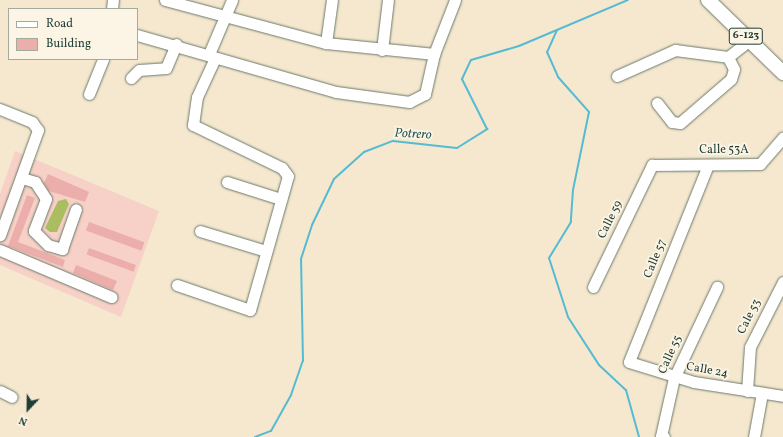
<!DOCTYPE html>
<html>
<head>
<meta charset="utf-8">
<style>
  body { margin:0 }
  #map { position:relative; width:783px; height:437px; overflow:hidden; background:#f5e8cf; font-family:Vollkorn,serif }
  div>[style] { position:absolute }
  .built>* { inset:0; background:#f7d1c7 }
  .green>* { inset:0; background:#aabd61 }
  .stream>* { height:2px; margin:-1px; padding:0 1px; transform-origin:1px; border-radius:1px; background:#55bbd3 }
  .building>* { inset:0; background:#ebaeaa; transform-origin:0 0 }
  .roads { filter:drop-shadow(0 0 1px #6a796a) drop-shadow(0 0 1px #6a796a) }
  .minor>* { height:11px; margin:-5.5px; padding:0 5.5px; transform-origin:5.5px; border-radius:5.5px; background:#fff }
  .major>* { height:14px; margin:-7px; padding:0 7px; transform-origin:7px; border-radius:7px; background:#fff }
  span { translate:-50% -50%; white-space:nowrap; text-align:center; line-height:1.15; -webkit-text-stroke:3.5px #fcf5e5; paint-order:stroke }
  .shield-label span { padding:1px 3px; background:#fcf5e5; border:1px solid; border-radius:3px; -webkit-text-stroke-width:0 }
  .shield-label { font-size:11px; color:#1f3d34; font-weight:700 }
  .street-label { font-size:12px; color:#1f3d34 }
  .water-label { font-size:13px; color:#2c5c5c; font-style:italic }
  .legend { position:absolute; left:8px; top:8px; width:130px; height:52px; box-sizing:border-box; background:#fcf5e5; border:1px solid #a4ab9e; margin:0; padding:5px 7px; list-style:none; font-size:12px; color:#1f3d34 }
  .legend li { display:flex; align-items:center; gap:8px; height:20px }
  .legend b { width:20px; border:1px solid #a4ab9e }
  .north { position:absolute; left:8px; top:389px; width:40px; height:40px; -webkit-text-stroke:3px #fcf5e5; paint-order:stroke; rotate:202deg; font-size:11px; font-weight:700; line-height:16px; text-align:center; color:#1f3d34 }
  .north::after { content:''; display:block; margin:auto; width:14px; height:18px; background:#1f3d34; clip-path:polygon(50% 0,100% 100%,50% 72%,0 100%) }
</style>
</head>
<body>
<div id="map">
  <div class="built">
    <div style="clip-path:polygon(15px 151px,159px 211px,121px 317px,0 265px,0 194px)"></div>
  </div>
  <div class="green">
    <div style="clip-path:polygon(66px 199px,69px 204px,57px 232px,50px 232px,45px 228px,58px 201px)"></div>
  </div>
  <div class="stream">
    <div style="left:557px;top:30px;width:24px;rotate:114deg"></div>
    <div style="left:547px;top:52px;width:27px;rotate:66deg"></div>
    <div style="left:558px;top:77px;width:47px;rotate:48.5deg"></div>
    <div style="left:589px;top:112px;width:80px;rotate:101.6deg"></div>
    <div style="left:573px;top:190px;width:32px;rotate:94deg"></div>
    <div style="left:571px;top:222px;width:42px;rotate:121.4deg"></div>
    <div style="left:549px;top:258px;width:62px;rotate:72.1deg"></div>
    <div style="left:568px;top:317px;width:57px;rotate:57.1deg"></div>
    <div style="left:599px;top:365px;width:37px;rotate:43deg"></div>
    <div style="left:626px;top:390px;width:49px;rotate:74.5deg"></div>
    <div style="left:255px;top:437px;width:17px;rotate:-21deg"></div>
    <div style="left:271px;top:431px;width:41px;rotate:-60.9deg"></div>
    <div style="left:291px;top:395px;width:36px;rotate:-71deg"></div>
    <div style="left:303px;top:361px;width:102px;rotate:-91.1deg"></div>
    <div style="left:301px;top:259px;width:36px;rotate:-72deg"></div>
    <div style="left:312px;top:225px;width:51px;rotate:-64.4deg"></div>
    <div style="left:334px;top:179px;width:40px;rotate:-42deg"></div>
    <div style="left:364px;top:152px;width:31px;rotate:-21deg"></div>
    <div style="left:393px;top:141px;width:64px;rotate:6.2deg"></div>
    <div style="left:457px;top:148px;width:36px;rotate:-32deg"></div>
    <div style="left:487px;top:129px;width:56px;rotate:-116.6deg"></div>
    <div style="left:462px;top:79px;width:21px;rotate:-65deg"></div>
    <div style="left:471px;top:60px;width:50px;rotate:-16.3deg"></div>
    <div style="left:519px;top:46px;width:118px;rotate:-22.9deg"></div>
  </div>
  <div class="building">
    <div style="clip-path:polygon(48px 174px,89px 192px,85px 202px,49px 191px,44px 183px)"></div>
    <div style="clip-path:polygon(27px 195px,35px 198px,18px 242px,65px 260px,63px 267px,8px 246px)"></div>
    <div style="left:89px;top:222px;width:59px;height:9px;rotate:20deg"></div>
    <div style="left:89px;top:248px;width:50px;height:7px;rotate:20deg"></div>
    <div style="clip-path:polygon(76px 265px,117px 281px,113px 290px,73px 273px)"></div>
  </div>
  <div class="roads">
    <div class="minor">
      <div style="left:165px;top:0;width:167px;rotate:15deg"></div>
      <div style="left:326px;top:43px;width:109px;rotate:5.8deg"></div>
      <div style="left:112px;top:9px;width:9px;rotate:-84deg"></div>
      <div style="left:137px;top:35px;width:207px;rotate:16deg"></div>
      <div style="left:336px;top:92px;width:74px;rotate:7.8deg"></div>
      <div style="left:409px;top:102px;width:18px;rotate:-27deg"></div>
      <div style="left:425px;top:94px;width:41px;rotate:-77.3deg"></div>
      <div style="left:434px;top:54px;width:58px;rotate:-68.7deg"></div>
      <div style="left:326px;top:43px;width:43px;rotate:-82.1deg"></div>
      <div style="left:382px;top:50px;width:50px;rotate:-83.2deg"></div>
      <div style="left:209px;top:54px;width:59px;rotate:-66.9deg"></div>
      <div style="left:617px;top:76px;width:64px;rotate:-24.1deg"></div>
      <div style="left:675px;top:50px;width:53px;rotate:7.5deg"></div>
      <div style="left:728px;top:57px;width:28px;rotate:-38deg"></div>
      <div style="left:131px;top:78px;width:11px;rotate:-45deg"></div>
      <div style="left:139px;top:70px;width:27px;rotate:-4deg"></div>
      <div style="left:166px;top:68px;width:26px;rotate:-67deg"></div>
      <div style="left:89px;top:94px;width:38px;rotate:-68deg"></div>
      <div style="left:657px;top:103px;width:24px;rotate:52deg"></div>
      <div style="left:672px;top:122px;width:8px;rotate:7deg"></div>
      <div style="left:680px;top:123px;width:67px;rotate:-40.8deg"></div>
      <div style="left:731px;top:79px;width:10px;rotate:-73deg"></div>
      <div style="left:734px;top:69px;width:13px;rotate:-117deg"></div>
      <div style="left:0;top:109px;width:35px;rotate:22deg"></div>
      <div style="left:32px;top:122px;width:10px;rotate:53deg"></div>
      <div style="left:38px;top:130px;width:112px;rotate:109.9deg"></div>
      <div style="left:708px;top:165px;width:212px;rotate:111.9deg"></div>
      <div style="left:629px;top:362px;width:68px;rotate:17.1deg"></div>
      <div style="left:694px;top:382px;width:90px;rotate:8.9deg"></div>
      <div style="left:22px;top:178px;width:14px;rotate:17deg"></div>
      <div style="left:35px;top:182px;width:20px;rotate:57deg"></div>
      <div style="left:46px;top:199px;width:34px;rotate:111deg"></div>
      <div style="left:34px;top:231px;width:20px;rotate:45deg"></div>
      <div style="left:48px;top:245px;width:15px;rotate:16deg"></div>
      <div style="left:62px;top:249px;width:42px;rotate:-70.7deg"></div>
      <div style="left:227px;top:182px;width:57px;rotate:17.5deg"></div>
      <div style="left:200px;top:231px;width:69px;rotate:16.9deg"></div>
      <div style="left:0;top:250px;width:121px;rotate:22.9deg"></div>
      <div style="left:177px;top:285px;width:77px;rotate:18.9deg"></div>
      <div style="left:250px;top:310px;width:139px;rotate:-74.2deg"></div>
      <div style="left:288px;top:176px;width:10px;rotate:-127deg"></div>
      <div style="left:282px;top:168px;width:99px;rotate:-154.2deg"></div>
      <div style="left:193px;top:125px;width:28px;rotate:-82deg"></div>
      <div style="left:197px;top:97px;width:43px;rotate:-65.2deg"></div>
      <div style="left:593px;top:287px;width:136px;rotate:-64.2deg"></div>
      <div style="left:652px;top:165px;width:108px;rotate:-0.5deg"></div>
      <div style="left:760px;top:164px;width:35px;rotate:-49deg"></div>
      <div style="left:0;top:391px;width:13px;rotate:27deg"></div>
      <div style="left:747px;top:391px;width:44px;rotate:-86.1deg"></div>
      <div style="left:750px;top:347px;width:73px;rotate:-63.1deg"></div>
      <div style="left:664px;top:437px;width:3px;rotate:-162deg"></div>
      <div style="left:661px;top:436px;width:59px;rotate:-77.4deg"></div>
      <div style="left:674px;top:378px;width:101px;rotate:-64.7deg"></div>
      <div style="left:754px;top:437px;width:45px;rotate:-79.7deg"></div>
    </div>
    <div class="major">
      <div style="left:708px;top:0;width:105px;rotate:44.2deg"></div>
    </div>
  </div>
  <div class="shield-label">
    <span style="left:746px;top:36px">6-123</span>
  </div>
  <div class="street-label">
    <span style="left:724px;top:151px">Calle 53A</span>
    <span style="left:611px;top:220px;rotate:-64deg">Calle 59</span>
    <span style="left:656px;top:259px;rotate:-68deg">Calle 57</span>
    <span style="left:750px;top:317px;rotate:-63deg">Cale 53</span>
    <span style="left:671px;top:355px;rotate:-66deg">Calle 55</span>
    <span style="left:707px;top:371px;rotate:10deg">Calle 24</span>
  </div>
  <div class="water-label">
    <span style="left:413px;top:135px;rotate:3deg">Potrero</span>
  </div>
  <ul class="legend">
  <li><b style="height:5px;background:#fff"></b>Road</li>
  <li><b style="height:11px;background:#ebaeaa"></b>Building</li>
  </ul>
  <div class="north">N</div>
</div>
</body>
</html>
